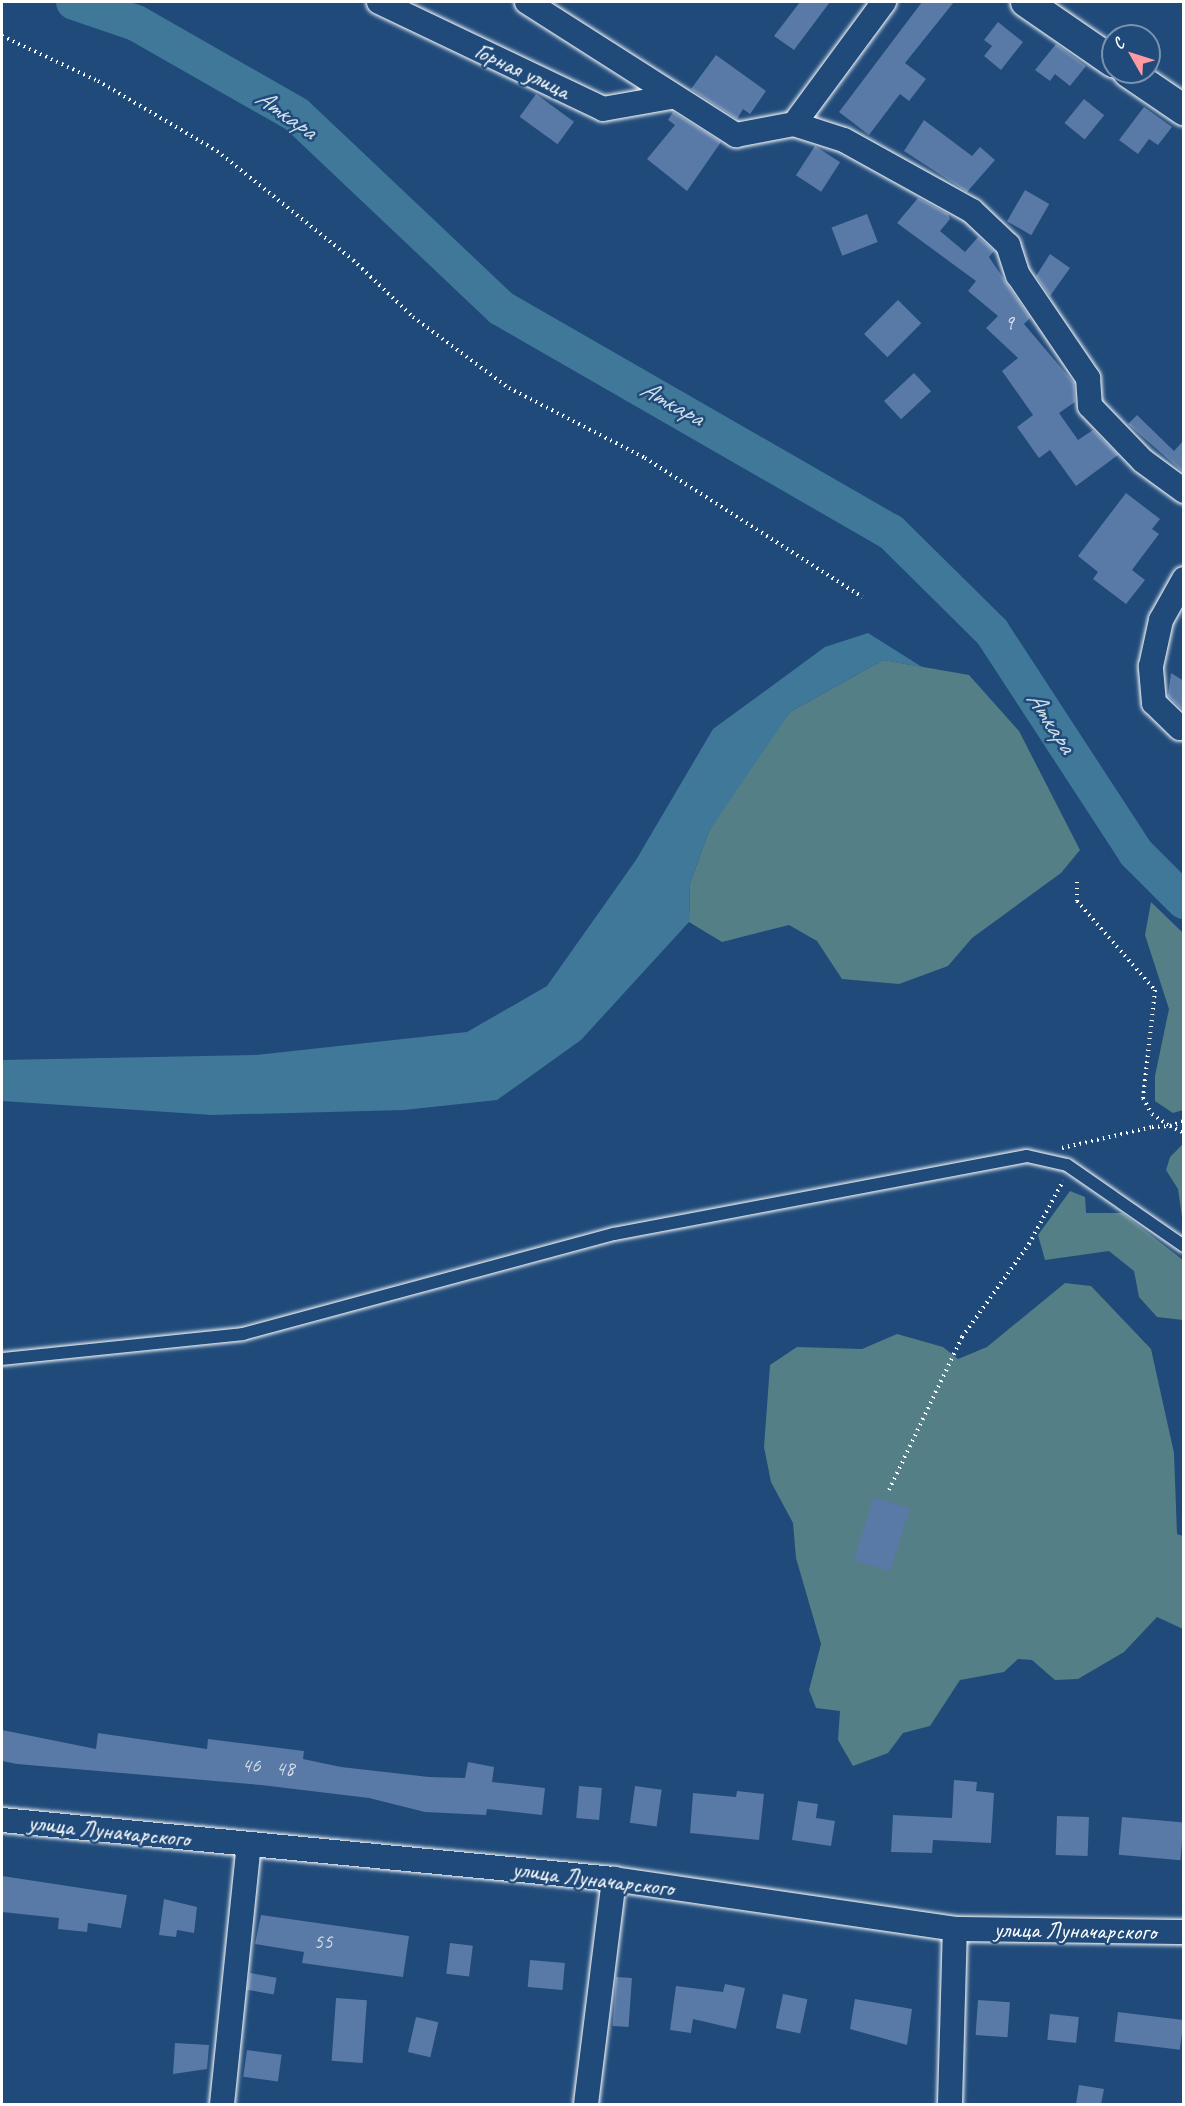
<!DOCTYPE html>
<html>
<head>
<meta charset="utf-8">
<style>
  body { margin:0 }
  #map { position:relative; width:1185px; height:2106px; overflow:hidden; background:#1f4a7a; font-family:Caveat,sans-serif }
  div>[style] { position:absolute }
  .green>* { inset:0; background:#557f86 }
  .water>* { inset:0; background:#40789a }
  .river>* { height:36px; margin:-18px; padding:0 18px; transform-origin:18px; border-radius:18px; background:#40789a }
  .building>* { inset:0; background:#5979a6; transform-origin:0 0 }
  .path>* { height:4px; margin-top:-2px; transform-origin:0; background:repeating-linear-gradient(90deg,#fff 0 1.5px,transparent 0 6px) }
  .roads { filter:drop-shadow(0 0 2px #fff) drop-shadow(0 0 2px #fff) }
  .service>* { height:12px; margin:-6px; padding:0 6px; transform-origin:6px; border-radius:6px; background:#1f4a7a }
  .minor>* { height:24px; margin:-12px; padding:0 12px; transform-origin:12px; border-radius:12px; background:#1f4a7a }
  .tertiary>* { height:30px; margin:-15px; padding:0 15px; transform-origin:15px; border-radius:15px; background:#1f4a7a }
  span { translate:-50% -50%; white-space:nowrap; text-align:center; line-height:1.15; -webkit-text-stroke:5px #1f4a7a; paint-order:stroke }
  .number-label { font-size:21px; color:#d6dee9 }
  .number-label span { -webkit-text-stroke-width:0 }
  .street-label { font-size:24px; color:#fff }
  .water-label { font-size:26px; color:#cfdde6; font-style:italic }
  .frame { position:absolute; inset:0; border:3px solid #fff; pointer-events:none }
  .north { position:absolute; left:1101px; top:24px; width:60px; height:60px; box-sizing:border-box; background:#1f4a7a; border:2px solid #7992af; border-radius:50%; rotate:309deg; font-size:16px; font-weight:700; line-height:24px; text-align:center; color:#fff }
  .north::after { content:''; display:block; margin:auto; width:21px; height:27px; background:#ff9aa2; clip-path:polygon(50% 0,100% 100%,50% 72%,0 100%) }
</style>
</head>
<body>
<div id="map">
  <div class="green">
    <div style="clip-path:polygon(883px 660px,969px 675px,1019px 731px,1080px 850px,1061px 873px,972px 938px,948px 966px,899px 984px,842px 979px,817px 941px,789px 925px,722px 942px,689px 922px,690px 883px,709px 831px,765px 743px,790px 712px)"></div>
    <div style="clip-path:polygon(1151px 902px,1183px 933px,1183px 1110px,1173px 1113px,1155px 1101px,1155px 1076px,1169px 1009px,1145px 935px)"></div>
    <div style="clip-path:polygon(1183px 1144px,1184px 1145px,1183px 1224px,1178px 1189px,1166px 1170px,1170px 1157px)"></div>
    <div style="clip-path:polygon(1070px 1191px,1085px 1197px,1086px 1213px,1122px 1213px,1183px 1260px,1183px 1320px,1157px 1317px,1139px 1297px,1134px 1271px,1109px 1251px,1045px 1260px,1038px 1235px)"></div>
    <div style="clip-path:polygon(1065px 1283px,1091px 1286px,1151px 1349px,1174px 1453px,1177px 1534px,1183px 1536px,1183px 1629px,1157px 1617px,1124px 1652px,1078px 1679px,1055px 1680px,1032px 1660px,1018px 1659px,1004px 1672px,960px 1680px,930px 1726px,903px 1733px,888px 1753px,853px 1766px,838px 1740px,840px 1711px,816px 1708px,809px 1690px,821px 1644px,796px 1558px,793px 1523px,771px 1482px,764px 1447px,770px 1365px,797px 1347px,862px 1349px,897px 1334px,943px 1347px,958px 1359px,987px 1347px)"></div>
  </div>
  <div class="water">
    <div style="clip-path:polygon(868px 633px,922px 667px,883px 660px,790px 712px,709px 831px,690px 883px,689px 922px,581px 1040px,497px 1100px,404px 1110px,212px 1115px,2px 1101px,2px 1060px,256px 1055px,467px 1032px,547px 986px,636px 860px,713px 729px,825px 647px)"></div>
  </div>
  <div class="river">
    <div style="left:74px;top:2px;width:65px;rotate:18.7deg"></div>
    <div style="left:136px;top:23px;width:185px;rotate:29.7deg"></div>
    <div style="left:297px;top:115px;width:281px;rotate:43.4deg"></div>
    <div style="left:501px;top:308px;width:450px;rotate:29.9deg"></div>
    <div style="left:891px;top:532px;width:142px;rotate:44.7deg"></div>
    <div style="left:992px;top:632px;width:264px;rotate:56.9deg"></div>
    <div style="left:1136px;top:853px;width:68px;rotate:45deg"></div>
  </div>
  <div class="building">
    <div style="clip-path:polygon(800px 2px,830px 2px,794px 50px,774px 36px)"></div>
    <div style="clip-path:polygon(922px 2px,954px 2px,905px 63px,926px 79px,909px 101px,900px 94px,869px 135px,839px 112px)"></div>
    <div style="clip-path:polygon(998px 22px,1023px 42px,1001px 70px,984px 56px,992px 46px,984px 40px)"></div>
    <div style="clip-path:polygon(1056px 44px,1086px 66px,1070px 86px,1055px 74px,1050px 81px,1035px 70px)"></div>
    <div style="clip-path:polygon(716px 55px,766px 91px,750px 114px,743px 109px,737px 119px,691px 89px)"></div>
    <div style="left:536px;top:94px;width:47px;height:28px;rotate:36deg"></div>
    <div style="left:1084px;top:99px;width:26px;height:31px;rotate:39deg"></div>
    <div style="clip-path:polygon(1144px 107px,1172px 127px,1158px 145px,1149px 139px,1138px 154px,1119px 140px)"></div>
    <div style="clip-path:polygon(673px 112px,721px 142px,687px 191px,647px 159px,675px 125px,668px 120px)"></div>
    <div style="clip-path:polygon(924px 120px,972px 156px,980px 147px,995px 160px,967px 192px,904px 151px)"></div>
    <div style="left:815px;top:146px;width:30px;height:35px;rotate:33deg"></div>
    <div style="left:1025px;top:190px;width:28px;height:36px;rotate:30deg"></div>
    <div style="clip-path:polygon(918px 198px,948px 214px,950px 219px,940px 231px,965px 252px,978px 237px,994px 251px,989px 257px,1030px 318px,1024px 324px,1074px 383px,1075px 402px,1059px 413px,1078px 440px,1093px 430px,1118px 455px,1076px 486px,1050px 450px,1039px 458px,1017px 427px,1033px 415px,1002px 371px,1018px 358px,986px 328px,998px 316px,968px 291px,976px 281px,897px 223px)"></div>
    <div style="left:867px;top:214px;width:30px;height:38px;rotate:69deg"></div>
    <div style="clip-path:polygon(1050px 254px,1070px 268px,1050px 296px,1036px 276px)"></div>
    <div style="left:898px;top:300px;width:33px;height:48px;rotate:45deg"></div>
    <div style="left:914px;top:373px;width:25px;height:41px;rotate:47deg"></div>
    <div style="clip-path:polygon(1137px 415px,1174px 451px,1184px 440px,1184px 473px,1128px 424px)"></div>
    <div style="clip-path:polygon(1126px 493px,1160px 519px,1152px 529px,1159px 534px,1132px 570px,1145px 580px,1126px 604px,1093px 579px,1098px 572px,1078px 556px)"></div>
    <div style="clip-path:polygon(1171px 673px,1184px 681px,1184px 711px,1168px 696px)"></div>
    <div style="left:874px;top:1497px;width:38px;height:66px;rotate:18deg"></div>
    <div style="clip-path:polygon(2px 1730px,96px 1749px,98px 1733px,207px 1749px,208px 1739px,304px 1751px,303px 1759px,341px 1767px,429px 1777px,465px 1778px,468px 1762px,494px 1767px,492px 1782px,545px 1788px,542px 1815px,487px 1809px,486px 1815px,425px 1812px,369px 1798px,261px 1785px,17px 1764px,2px 1761px)"></div>
    <div style="clip-path:polygon(954px 1780px,977px 1782px,976px 1791px,994px 1793px,991px 1843px,933px 1840px,932px 1853px,891px 1852px,893px 1815px,952px 1818px)"></div>
    <div style="left:579px;top:1786px;width:23px;height:32px;rotate:5deg"></div>
    <div style="left:635px;top:1786px;width:27px;height:37px;rotate:8deg"></div>
    <div style="clip-path:polygon(737px 1791px,764px 1794px,759px 1840px,690px 1833px,693px 1793px,736px 1797px)"></div>
    <div style="clip-path:polygon(798px 1801px,818px 1804px,816px 1818px,835px 1821px,831px 1846px,792px 1840px)"></div>
    <div style="left:1057px;top:1816px;width:32px;height:39px;rotate:2deg"></div>
    <div style="left:1122px;top:1817px;width:62px;height:38px;rotate:5deg"></div>
    <div style="clip-path:polygon(2px 1876px,127px 1895px,121px 1928px,88px 1923px,87px 1932px,58px 1929px,59px 1918px,2px 1912px)"></div>
    <div style="clip-path:polygon(164px 1899px,197px 1907px,194px 1933px,177px 1930px,176px 1937px,159px 1935px)"></div>
    <div style="clip-path:polygon(261px 1915px,409px 1936px,403px 1977px,302px 1963px,304px 1952px,255px 1944px)"></div>
    <div style="left:450px;top:1943px;width:23px;height:31px;rotate:7deg"></div>
    <div style="left:530px;top:1960px;width:35px;height:27px;rotate:5deg"></div>
    <div style="left:250px;top:1973px;width:27px;height:17px;rotate:10deg"></div>
    <div style="left:616px;top:1977px;width:16px;height:49px;rotate:4deg"></div>
    <div style="clip-path:polygon(725px 1984px,745px 1988px,736px 2029px,693px 2019px,691px 2033px,670px 2030px,676px 1986px,723px 1992px)"></div>
    <div style="left:783px;top:1994px;width:25px;height:35px;rotate:12deg"></div>
    <div style="left:336px;top:1998px;width:31px;height:63px;rotate:4deg"></div>
    <div style="clip-path:polygon(855px 1999px,912px 2009px,907px 2045px,850px 2029px)"></div>
    <div style="left:978px;top:2000px;width:32px;height:35px;rotate:4deg"></div>
    <div style="left:1118px;top:2012px;width:66px;height:30px;rotate:7deg"></div>
    <div style="left:1050px;top:2014px;width:29px;height:26px;rotate:6deg"></div>
    <div style="left:416px;top:2017px;width:23px;height:36px;rotate:13deg"></div>
    <div style="clip-path:polygon(175px 2043px,209px 2045px,207px 2069px,173px 2074px)"></div>
    <div style="left:247px;top:2050px;width:35px;height:27px;rotate:8deg"></div>
    <div style="clip-path:polygon(1079px 2085px,1104px 2089px,1101px 2104px,1076px 2104px)"></div>
  </div>
  <div class="path">
    <div style="left:2px;top:36px;width:106px;rotate:25.1deg"></div>
    <div style="left:98px;top:81px;width:138px;rotate:30.5deg"></div>
    <div style="left:217px;top:151px;width:174px;rotate:38.7deg"></div>
    <div style="left:353px;top:260px;width:83px;rotate:43.5deg"></div>
    <div style="left:413px;top:317px;width:119px;rotate:36.5deg"></div>
    <div style="left:509px;top:388px;width:153px;rotate:27.2deg"></div>
    <div style="left:645px;top:458px;width:258px;rotate:32.6deg"></div>
    <div style="left:1077px;top:882px;width:19px;rotate:90deg"></div>
    <div style="left:1077px;top:901px;width:118px;rotate:48.8deg"></div>
    <div style="left:1155px;top:990px;width:109px;rotate:96.3deg"></div>
    <div style="left:1143px;top:1098px;width:18px;rotate:61deg"></div>
    <div style="left:1152px;top:1114px;width:22px;rotate:34deg"></div>
    <div style="left:1170px;top:1126px;width:15px;rotate:-20deg"></div>
    <div style="left:1062px;top:1148px;width:92px;rotate:-13.1deg"></div>
    <div style="left:1152px;top:1127px;width:18px;rotate:-3deg"></div>
    <div style="left:1170px;top:1126px;width:16px;rotate:27deg"></div>
    <div style="left:889px;top:1490px;width:170px;rotate:-64.5deg"></div>
    <div style="left:962px;top:1337px;width:115px;rotate:-54.2deg"></div>
    <div style="left:1029px;top:1244px;width:72px;rotate:-61.6deg"></div>
  </div>
  <div class="roads">
    <div class="service">
      <div style="left:2px;top:1359px;width:242px;rotate:-5.9deg"></div>
      <div style="left:243px;top:1334px;width:384px;rotate:-15.1deg"></div>
      <div style="left:614px;top:1234px;width:420px;rotate:-10.7deg"></div>
      <div style="left:1027px;top:1156px;width:41px;rotate:12.7deg"></div>
      <div style="left:1067px;top:1165px;width:142px;rotate:34.7deg"></div>
    </div>
    <div class="minor">
      <div style="left:379px;top:2px;width:248px;rotate:25.5deg"></div>
      <div style="left:603px;top:109px;width:69px;rotate:-10deg"></div>
      <div style="left:527px;top:2px;width:248px;rotate:32.5deg"></div>
      <div style="left:736px;top:135px;width:59px;rotate:-10.7deg"></div>
      <div style="left:794px;top:124px;width:152px;rotate:-53.6deg"></div>
      <div style="left:794px;top:124px;width:52px;rotate:17.7deg"></div>
      <div style="left:844px;top:140px;width:146px;rotate:29deg"></div>
      <div style="left:972px;top:211px;width:50px;rotate:43.4deg"></div>
      <div style="left:1008px;top:245px;width:32px;rotate:72deg"></div>
      <div style="left:1018px;top:275px;width:125px;rotate:55.8deg"></div>
      <div style="left:1088px;top:378px;width:28px;rotate:86deg"></div>
      <div style="left:1090px;top:406px;width:76px;rotate:46.1deg"></div>
      <div style="left:1143px;top:461px;width:51px;rotate:36.2deg"></div>
      <div style="left:1180px;top:728px;width:36px;rotate:-136deg"></div>
      <div style="left:1154px;top:703px;width:37px;rotate:-95deg"></div>
      <div style="left:1151px;top:666px;width:47px;rotate:-77.7deg"></div>
      <div style="left:1161px;top:620px;width:47px;rotate:-60.7deg"></div>
      <div style="left:2px;top:1820px;width:615px;rotate:5.51deg"></div>
      <div style="left:614px;top:1879px;width:345px;rotate:8.3deg"></div>
      <div style="left:955px;top:1929px;width:229px;rotate:0.8deg"></div>
      <div style="left:222px;top:2104px;width:261px;rotate:-84.1deg"></div>
      <div style="left:586px;top:2104px;width:227px;rotate:-82.9deg"></div>
      <div style="left:950px;top:2104px;width:175px;rotate:-88.4deg"></div>
    </div>
    <div class="tertiary">
      <div style="left:1026px;top:2px;width:106px;rotate:34.6deg"></div>
      <div style="left:1128px;top:72px;width:68px;rotate:34.2deg"></div>
    </div>
  </div>
  <div class="number-label">
    <span style="left:1009px;top:322px">9</span>
    <span style="left:251px;top:1765px">46</span>
    <span style="left:285px;top:1768px">48</span>
    <span style="left:323px;top:1941px">55</span>
  </div>
  <div class="street-label">
    <span style="left:522px;top:71px;rotate:25deg">Горная улица</span>
    <span style="left:109px;top:1831px;rotate:6deg">улица Луначарского</span>
    <span style="left:593px;top:1879px;rotate:7deg">улица Луначарского</span>
    <span style="left:1075px;top:1931px;rotate:1deg">улица Луначарского</span>
  </div>
  <div class="water-label">
    <span style="left:286px;top:114px;rotate:35deg">Аткара</span>
    <span style="left:672px;top:403px;rotate:29deg">Аткара</span>
    <span style="left:1051px;top:722px;rotate:57deg">Аткара</span>
  </div>
  <div class="frame"></div>
  <div class="north">С</div>
</div>
</body>
</html>
